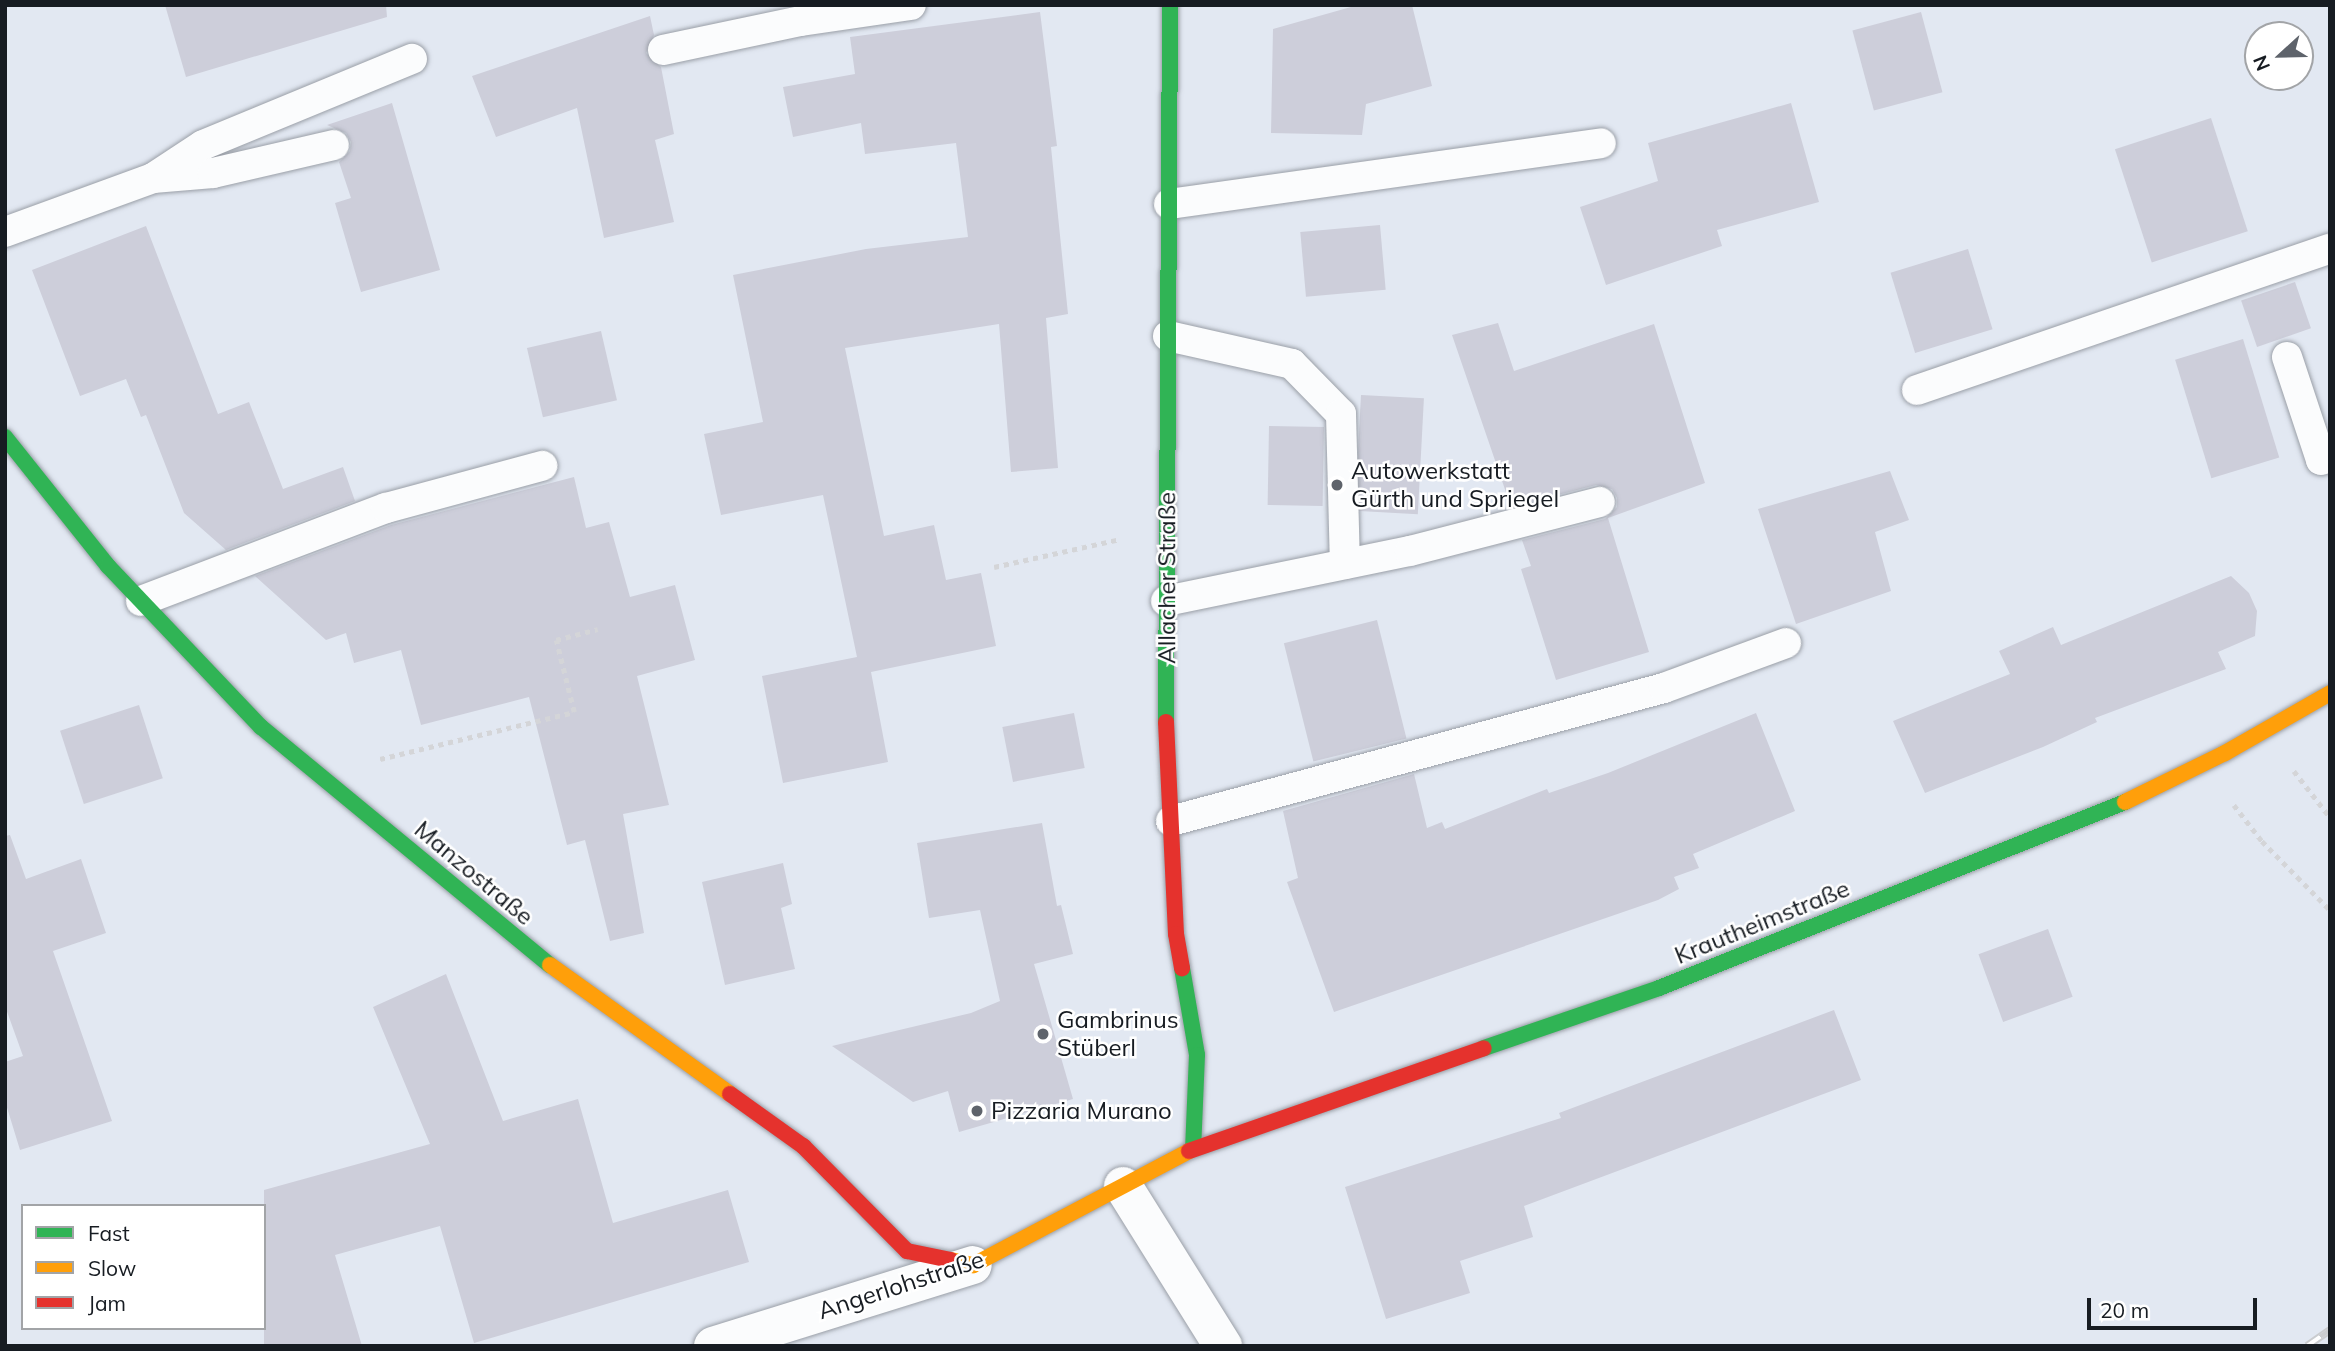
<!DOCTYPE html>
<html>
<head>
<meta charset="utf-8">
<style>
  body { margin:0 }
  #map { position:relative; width:2335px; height:1351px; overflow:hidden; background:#e2e8f2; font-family:Mulish,sans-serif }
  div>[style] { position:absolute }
  .building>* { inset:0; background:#cdceda; transform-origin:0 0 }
  .path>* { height:4.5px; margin-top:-2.25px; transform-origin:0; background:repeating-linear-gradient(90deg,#d4d5d8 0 5px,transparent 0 10px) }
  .roads { filter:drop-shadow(0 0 2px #9a9fa7) drop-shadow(0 0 2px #9a9fa7) }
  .lane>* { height:30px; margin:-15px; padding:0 15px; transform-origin:15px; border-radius:15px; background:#fbfcfd }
  .street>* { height:38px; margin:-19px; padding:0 19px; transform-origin:19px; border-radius:19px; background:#fbfcfd }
  .fast>* { height:16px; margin:-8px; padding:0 8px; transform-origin:8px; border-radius:8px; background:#30b455 }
  .slow>* { height:16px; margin:-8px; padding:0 8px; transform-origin:8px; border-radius:8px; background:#ff9f0a }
  .jam>* { height:16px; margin:-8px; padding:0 8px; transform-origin:8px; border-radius:8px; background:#e5322d }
  .rail>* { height:8px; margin-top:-4px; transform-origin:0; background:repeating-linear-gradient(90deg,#fff 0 16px,#cacccf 0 32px); box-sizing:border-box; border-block:2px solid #cacccf }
  .dots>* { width:19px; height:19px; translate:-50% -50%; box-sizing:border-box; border:4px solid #fff; border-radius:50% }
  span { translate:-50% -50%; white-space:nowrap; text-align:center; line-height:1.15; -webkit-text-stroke:5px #fff; paint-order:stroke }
  .poi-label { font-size:24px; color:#171c22 }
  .left { translate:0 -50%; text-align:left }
  .street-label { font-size:24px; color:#171c22 }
  .frame { position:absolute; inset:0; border:7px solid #171c22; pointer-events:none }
  .legend { position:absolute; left:21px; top:1204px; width:245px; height:126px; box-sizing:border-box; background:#fff; border:2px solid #a2a4a7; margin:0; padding:9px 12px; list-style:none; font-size:21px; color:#171c22 }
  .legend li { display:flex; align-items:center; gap:14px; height:35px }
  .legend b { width:35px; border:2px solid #a2a4a7 }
  .north { position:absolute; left:2244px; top:21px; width:70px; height:70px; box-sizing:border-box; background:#fff; border:2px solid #a2a4a7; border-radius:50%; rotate:248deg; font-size:19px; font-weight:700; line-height:28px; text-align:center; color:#171c22 }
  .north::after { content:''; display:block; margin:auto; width:24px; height:32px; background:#5e636b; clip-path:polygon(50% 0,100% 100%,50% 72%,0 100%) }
  .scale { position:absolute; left:2087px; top:1298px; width:170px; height:32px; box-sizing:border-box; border:4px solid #171c22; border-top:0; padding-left:9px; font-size:21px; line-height:24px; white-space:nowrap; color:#171c22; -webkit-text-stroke:5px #fff; paint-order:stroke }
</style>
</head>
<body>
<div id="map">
  <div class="building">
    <div style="clip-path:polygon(165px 5px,386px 5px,387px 17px,186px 77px)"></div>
    <div style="clip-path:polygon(1358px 5px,1412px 5px,1432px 86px,1366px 104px,1362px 135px,1271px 133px,1273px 29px)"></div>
    <div style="clip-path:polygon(1040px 12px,1057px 146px,1051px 147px,1068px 314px,1046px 318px,1058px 468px,1011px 472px,999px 324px,845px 348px,884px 536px,934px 525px,946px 580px,981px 573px,996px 646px,871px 672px,888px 762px,783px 783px,762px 676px,857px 657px,823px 495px,721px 515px,704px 434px,763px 422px,733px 275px,866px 249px,968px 237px,956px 143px,865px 154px,861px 123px,793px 137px,783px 87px,855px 74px,850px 37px)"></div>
    <div style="left:1921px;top:12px;width:83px;height:71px;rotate:75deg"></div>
    <div style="clip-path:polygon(650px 16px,654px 35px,646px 53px,661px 67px,674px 134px,655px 140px,674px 222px,604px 238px,577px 108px,496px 137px,472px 76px)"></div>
    <div style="clip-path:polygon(392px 103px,440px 270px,361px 292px,335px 203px,351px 198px,339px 162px,350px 151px,351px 142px,346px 133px,327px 125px)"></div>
    <div style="clip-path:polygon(1791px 103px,1819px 202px,1717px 230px,1722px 246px,1606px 285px,1580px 207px,1658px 181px,1648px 143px)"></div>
    <div style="left:2211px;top:118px;width:119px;height:101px;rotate:72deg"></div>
    <div style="left:1380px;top:225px;width:65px;height:80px;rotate:85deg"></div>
    <div style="clip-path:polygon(146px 226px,218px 414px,249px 402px,283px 489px,343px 467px,355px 501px,226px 550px,184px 513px,146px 415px,141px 417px,126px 379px,80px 396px,32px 270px)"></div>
    <div style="left:1968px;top:249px;width:84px;height:81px;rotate:73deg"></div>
    <div style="left:2295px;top:282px;width:49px;height:57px;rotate:71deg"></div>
    <div style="clip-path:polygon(1498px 323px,1514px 371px,1654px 324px,1705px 483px,1608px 518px,1649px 652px,1556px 680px,1521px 569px,1531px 566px,1522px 540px,1605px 519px,1617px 507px,1617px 498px,1612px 489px,1596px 485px,1511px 507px,1452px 335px)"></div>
    <div style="left:601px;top:331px;width:71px;height:76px;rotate:77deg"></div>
    <div style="left:2243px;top:339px;width:124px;height:71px;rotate:73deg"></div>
    <div style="left:1361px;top:395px;width:63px;height:116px;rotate:3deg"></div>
    <div style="left:1269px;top:426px;width:55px;height:79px;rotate:1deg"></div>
    <div style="clip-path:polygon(1890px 471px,1909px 520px,1875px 532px,1891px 591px,1796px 624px,1758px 509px)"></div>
    <div style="clip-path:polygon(574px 477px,586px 528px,609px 522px,630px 597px,675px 585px,695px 660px,637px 676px,669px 805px,623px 814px,644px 933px,610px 941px,585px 840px,567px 845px,529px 697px,421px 725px,401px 650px,354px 663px,346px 633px,326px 640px,255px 576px,391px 525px)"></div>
    <div style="clip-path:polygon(2231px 576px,2249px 593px,2257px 611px,2255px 636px,2218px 652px,2226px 669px,2095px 718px,2097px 722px,2043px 747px,1925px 793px,1893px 721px,2010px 674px,1999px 651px,2053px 627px,2061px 645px)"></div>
    <div style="left:1377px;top:620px;width:122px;height:96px;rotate:76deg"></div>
    <div style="left:139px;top:705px;width:77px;height:83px;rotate:72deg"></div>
    <div style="left:1074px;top:713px;width:56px;height:73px;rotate:79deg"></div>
    <div style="clip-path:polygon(1756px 713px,1795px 811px,1693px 854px,1699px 868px,1674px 877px,1679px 889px,1658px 900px,1334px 1012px,1287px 882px,1298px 878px,1283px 811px,1414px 774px,1427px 828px,1442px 822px,1445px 829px,1547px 789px,1549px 793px,1608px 773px)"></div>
    <div style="clip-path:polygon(1042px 823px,1057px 906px,1061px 905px,1073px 954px,1034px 964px,1073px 1099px,959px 1132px,948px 1091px,913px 1102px,832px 1046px,971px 1013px,1000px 1001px,980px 910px,929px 918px,917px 843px)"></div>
    <div style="clip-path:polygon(10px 835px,26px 879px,81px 859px,106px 933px,53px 951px,112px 1121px,20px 1150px,5px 1101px,5px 1062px,23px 1056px,5px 1006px,5px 836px)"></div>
    <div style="clip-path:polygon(783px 863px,792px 904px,781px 908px,795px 969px,725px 985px,702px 882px)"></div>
    <div style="left:2048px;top:929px;width:72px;height:74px;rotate:70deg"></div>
    <div style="clip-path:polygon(446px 974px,503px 1121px,578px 1099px,613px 1223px,728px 1190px,749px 1262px,474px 1343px,440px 1226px,335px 1255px,362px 1346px,264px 1346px,264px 1190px,430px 1144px,373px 1007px)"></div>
    <div style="clip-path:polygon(1834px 1010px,1861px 1080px,1524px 1206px,1533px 1237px,1460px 1261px,1470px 1293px,1386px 1319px,1345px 1187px,1561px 1118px,1559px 1113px)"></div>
  </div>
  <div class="path">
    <div style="left:994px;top:567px;width:129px;rotate:-12.5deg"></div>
    <div style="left:380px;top:759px;width:200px;rotate:-13.6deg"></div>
    <div style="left:574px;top:712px;width:74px;rotate:-104deg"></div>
    <div style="left:556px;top:640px;width:43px;rotate:-14.7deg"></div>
    <div style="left:2294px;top:771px;width:58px;rotate:52deg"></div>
    <div style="left:2234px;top:805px;width:46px;rotate:52.1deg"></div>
    <div style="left:2262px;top:841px;width:97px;rotate:45.4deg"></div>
  </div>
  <div class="roads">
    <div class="lane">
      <div style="left:663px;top:50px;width:141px;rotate:-11.9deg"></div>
      <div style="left:801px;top:21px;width:111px;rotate:-8.3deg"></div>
      <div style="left:156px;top:176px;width:56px;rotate:-33.4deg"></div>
      <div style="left:203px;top:145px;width:226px;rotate:-22.4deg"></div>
      <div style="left:1169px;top:204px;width:436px;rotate:-8deg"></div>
      <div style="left:5px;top:232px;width:158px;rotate:-20deg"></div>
      <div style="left:153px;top:178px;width:60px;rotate:-4.8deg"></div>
      <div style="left:213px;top:173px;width:124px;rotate:-13deg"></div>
      <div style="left:1168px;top:336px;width:127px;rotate:12.7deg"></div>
      <div style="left:1292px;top:364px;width:70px;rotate:45.6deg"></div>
      <div style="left:1341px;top:414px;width:150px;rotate:88.5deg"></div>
      <div style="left:2287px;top:357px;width:108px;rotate:71.7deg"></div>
      <div style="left:2321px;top:460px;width:9px;rotate:-18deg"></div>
      <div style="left:1917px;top:390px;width:436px;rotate:-18.9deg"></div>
      <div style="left:141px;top:601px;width:262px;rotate:-20.8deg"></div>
      <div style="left:386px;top:508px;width:162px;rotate:-15.1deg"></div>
      <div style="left:1166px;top:601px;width:249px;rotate:-11.6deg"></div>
      <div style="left:1410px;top:551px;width:196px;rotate:-14.5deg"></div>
      <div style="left:1171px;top:821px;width:511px;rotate:-15.1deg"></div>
      <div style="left:1664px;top:688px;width:130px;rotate:-20.2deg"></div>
    </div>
    <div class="street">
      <div style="left:1123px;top:1186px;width:189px;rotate:58deg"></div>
      <div style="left:713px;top:1346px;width:272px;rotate:-17.3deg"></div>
    </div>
    <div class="fast">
      <div style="left:5px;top:437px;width:165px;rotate:51.4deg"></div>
      <div style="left:108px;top:566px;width:222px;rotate:46.5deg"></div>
      <div style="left:261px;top:727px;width:374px;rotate:39.5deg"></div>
      <div style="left:1166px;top:722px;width:717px;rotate:-89.68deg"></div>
      <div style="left:1182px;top:968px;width:88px;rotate:80.2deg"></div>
      <div style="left:1197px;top:1055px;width:94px;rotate:92.4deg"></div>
      <div style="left:1484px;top:1048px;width:185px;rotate:-18.9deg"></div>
      <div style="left:1659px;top:988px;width:502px;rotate:-21.76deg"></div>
    </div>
    <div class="slow">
      <div style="left:2125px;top:802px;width:111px;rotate:-26.1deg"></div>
      <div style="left:2225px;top:753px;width:121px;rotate:-29.7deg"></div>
      <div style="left:550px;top:965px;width:221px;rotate:35.6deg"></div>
      <div style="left:951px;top:1260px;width:23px;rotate:13deg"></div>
      <div style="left:973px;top:1265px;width:244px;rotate:-27.8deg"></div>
    </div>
    <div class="jam">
      <div style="left:1166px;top:722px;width:212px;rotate:87.3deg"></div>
      <div style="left:1176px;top:934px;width:35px;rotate:80deg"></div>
      <div style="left:730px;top:1094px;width:90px;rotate:35.5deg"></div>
      <div style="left:803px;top:1146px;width:148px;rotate:45.3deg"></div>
      <div style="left:907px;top:1251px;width:45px;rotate:11.6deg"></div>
      <div style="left:1189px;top:1151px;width:312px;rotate:-19.2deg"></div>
    </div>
  </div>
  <div class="rail">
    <div style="left:2307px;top:1346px;width:28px;rotate:-35deg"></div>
  </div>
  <div class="dots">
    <div style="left:1337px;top:485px;background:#5e636b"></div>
    <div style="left:1043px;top:1034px;background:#5e636b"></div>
    <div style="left:977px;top:1111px;background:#5e636b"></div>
  </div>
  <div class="poi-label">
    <span class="left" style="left:1351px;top:485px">Autowerkstatt<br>Gürth und Spriegel</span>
    <span class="left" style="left:1057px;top:1034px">Gambrinus<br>Stüberl</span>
    <span class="left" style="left:991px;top:1111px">Pizzaria Murano</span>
  </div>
  <div class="street-label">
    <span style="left:1167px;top:578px;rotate:-90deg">Allacher Straße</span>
    <span style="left:474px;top:873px;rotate:40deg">Manzostraße</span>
    <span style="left:1762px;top:922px;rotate:-22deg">Krautheimstraße</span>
    <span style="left:901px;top:1285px;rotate:-18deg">Angerlohstraße</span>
  </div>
  <div class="frame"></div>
  <ul class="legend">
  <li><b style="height:9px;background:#30b455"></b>Fast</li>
  <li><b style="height:9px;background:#ff9f0a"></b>Slow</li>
  <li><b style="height:9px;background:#e5322d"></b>Jam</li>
  </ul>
  <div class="north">N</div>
  <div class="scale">20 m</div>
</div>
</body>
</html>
